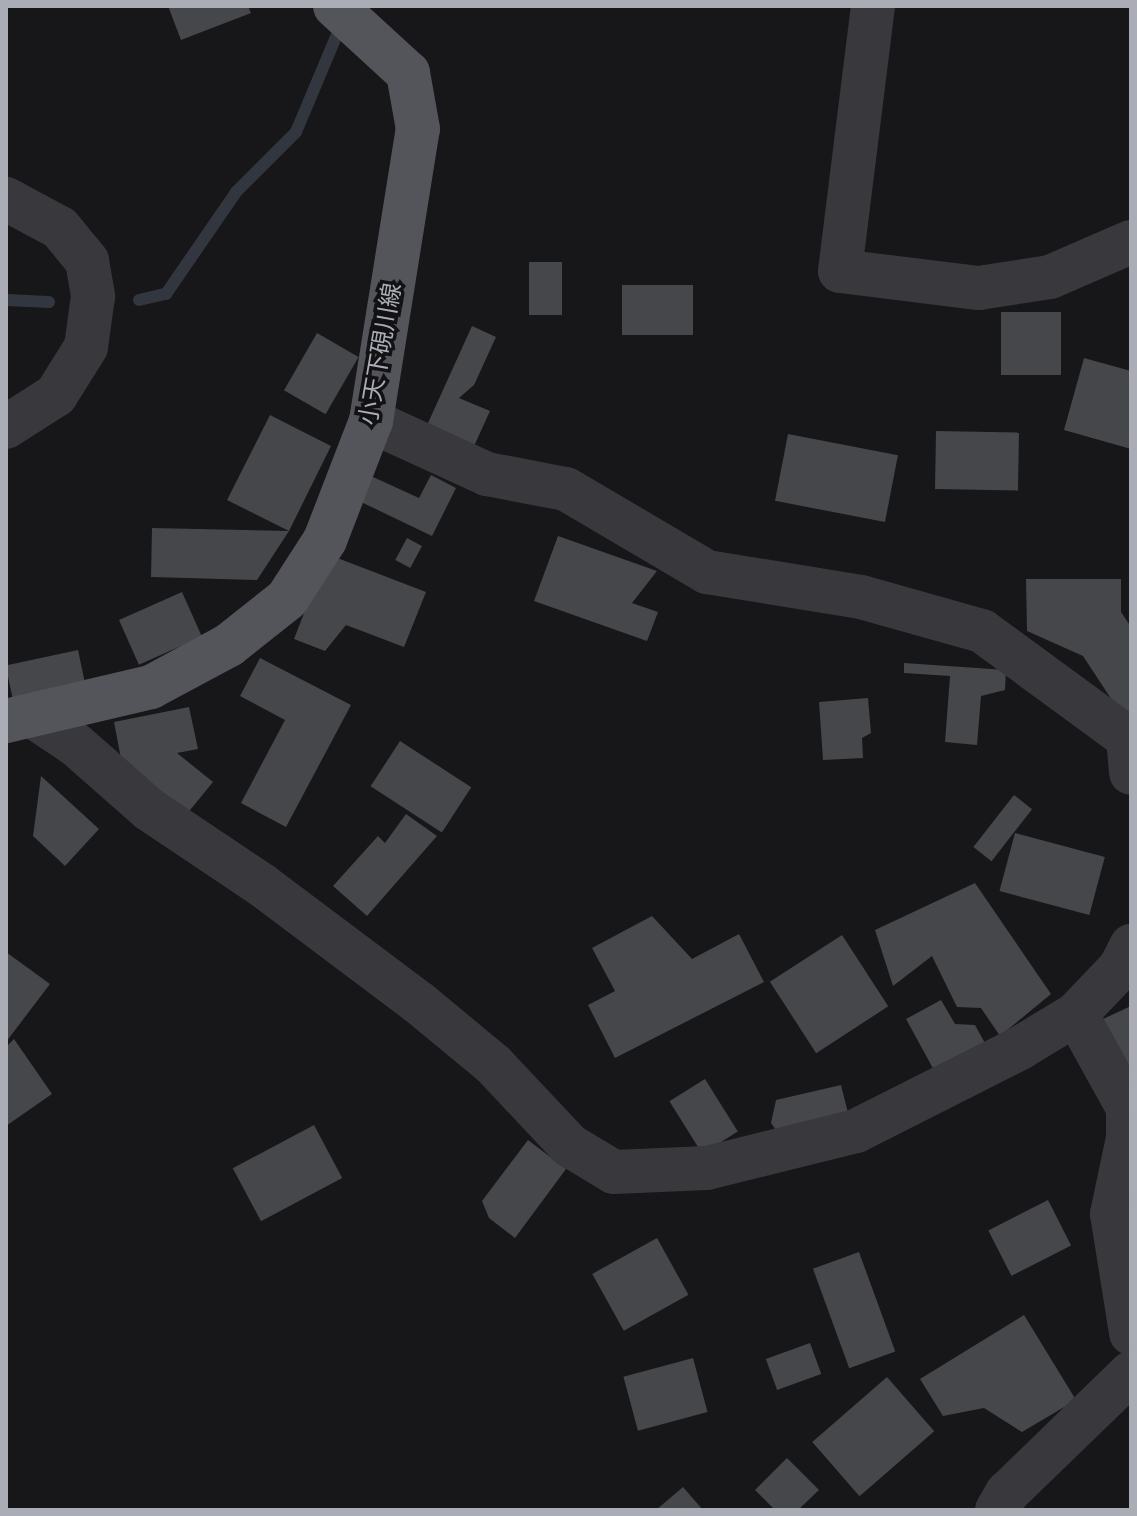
<!DOCTYPE html>
<html>
<head>
<meta charset="utf-8">
<style>
  body { margin:0 }
  #map { position:relative; width:1137px; height:1516px; overflow:hidden; background:#171618; font-family:Raleway,"Noto Sans JP",sans-serif }
  div>[style] { position:absolute }
  .stream>* { height:12px; margin:-6px; padding:0 6px; transform-origin:6px; border-radius:6px; background:#32373f }
  .building>* { inset:0; background:#46474a; transform-origin:0 0 }
  .minor>* { height:44px; margin:-22px; padding:0 22px; transform-origin:22px; border-radius:22px; background:#38383d }
  .major>* { height:44px; margin:-22px; padding:0 22px; transform-origin:22px; border-radius:22px; background:#54555b }
  span { translate:-50% -50%; white-space:nowrap; text-align:center; line-height:1.15; -webkit-text-stroke:7px #121113; paint-order:stroke }
  .street-label { font-size:24px; color:#aaacb6 }
  .frame { position:absolute; inset:0; border:8px solid #aaacb6; pointer-events:none }
</style>
</head>
<body>
<div id="map">
  <div class="stream">
    <div style="left:6px;top:300px;width:43px;rotate:2.7deg"></div>
    <div style="left:139px;top:300px;width:28px;rotate:-13deg"></div>
    <div style="left:166px;top:294px;width:124px;rotate:-55.5deg"></div>
    <div style="left:236px;top:192px;width:85px;rotate:-45deg"></div>
    <div style="left:296px;top:132px;width:103px;rotate:-67.2deg"></div>
  </div>
  <div class="building">
    <div style="clip-path:polygon(168px 6px,248px 6px,251px 13px,181px 40px)"></div>
    <div style="left:529px;top:262px;width:33px;height:53px"></div>
    <div style="left:622px;top:285px;width:71px;height:50px"></div>
    <div style="left:1061px;top:312px;width:63px;height:60px;rotate:90deg"></div>
    <div style="clip-path:polygon(472px 326px,496px 337px,474px 385px,459px 398px,490px 411px,470px 455px,423px 434px)"></div>
    <div style="left:317px;top:333px;width:48px;height:66px;rotate:30deg"></div>
    <div style="clip-path:polygon(1084px 358px,1131px 371px,1131px 449px,1064px 430px)"></div>
    <div style="clip-path:polygon(270px 415px,331px 446px,289px 531px,257px 580px,151px 577px,152px 528px,289px 531px,227px 500px)"></div>
    <div style="left:936px;top:431px;width:83px;height:58px;rotate:1deg"></div>
    <div style="left:788px;top:434px;width:112px;height:68px;rotate:11deg"></div>
    <div style="clip-path:polygon(431px 475px,456px 488px,432px 536px,359px 501px,371px 476px,419px 498px)"></div>
    <div style="clip-path:polygon(558px 536px,657px 571px,632px 603px,658px 612px,647px 641px,534px 601px)"></div>
    <div style="left:407px;top:538px;width:17px;height:25px;rotate:28deg"></div>
    <div style="clip-path:polygon(327px 554px,426px 592px,404px 647px,346px 625px,325px 651px,294px 639px)"></div>
    <div style="clip-path:polygon(1026px 579px,1121px 579px,1121px 612px,1131px 627px,1131px 717px,1125px 720px,1083px 656px,1027px 631px)"></div>
    <div style="left:182px;top:592px;width:49px;height:69px;rotate:66deg"></div>
    <div style="left:78px;top:650px;width:39px;height:74px;rotate:78deg"></div>
    <div style="clip-path:polygon(260px 658px,351px 705px,286px 827px,241px 803px,285px 720px,240px 696px)"></div>
    <div style="clip-path:polygon(904px 663px,1006px 670px,1005px 690px,981px 696px,977px 745px,945px 742px,950px 676px,904px 673px)"></div>
    <div style="clip-path:polygon(868px 698px,871px 733px,862px 738px,863px 758px,823px 760px,819px 702px)"></div>
    <div style="clip-path:polygon(189px 707px,198px 749px,177px 753px,213px 782px,186px 815px,122px 764px,114px 722px)"></div>
    <div style="left:400px;top:741px;width:85px;height:54px;rotate:33deg"></div>
    <div style="clip-path:polygon(41px 776px,99px 829px,65px 866px,33px 836px)"></div>
    <div style="left:1014px;top:795px;width:23px;height:66px;rotate:38deg"></div>
    <div style="clip-path:polygon(406px 814px,437px 836px,367px 916px,333px 886px,378px 836px,385px 843px)"></div>
    <div style="left:1015px;top:833px;width:93px;height:60px;rotate:15deg"></div>
    <div style="clip-path:polygon(975px 883px,1051px 994px,1000px 1036px,981px 1008px,957px 1007px,932px 956px,893px 986px,875px 930px)"></div>
    <div style="clip-path:polygon(652px 916px,692px 959px,739px 934px,764px 982px,615px 1058px,588px 1005px,615px 991px,592px 948px)"></div>
    <div style="left:842px;top:935px;width:85px;height:86px;rotate:57deg"></div>
    <div style="clip-path:polygon(6px 952px,50px 984px,6px 1042px)"></div>
    <div style="clip-path:polygon(941px 1000px,955px 1024px,975px 1025px,986px 1045px,935px 1072px,906px 1019px)"></div>
    <div style="clip-path:polygon(1131px 1006px,1131px 1082px,1101px 1020px)"></div>
    <div style="clip-path:polygon(14px 1039px,52px 1094px,6px 1126px,6px 1047px)"></div>
    <div style="left:705px;top:1079px;width:62px;height:42px;rotate:58deg"></div>
    <div style="clip-path:polygon(841px 1085px,850px 1121px,781px 1137px,771px 1123px,776px 1100px)"></div>
    <div style="left:314px;top:1125px;width:60px;height:92px;rotate:62deg"></div>
    <div style="clip-path:polygon(528px 1140px,566px 1169px,515px 1238px,489px 1218px,482px 1201px)"></div>
    <div style="left:1048px;top:1200px;width:51px;height:67px;rotate:63deg"></div>
    <div style="left:657px;top:1238px;width:65px;height:74px;rotate:61deg"></div>
    <div style="left:859px;top:1252px;width:106px;height:49px;rotate:70deg"></div>
    <div style="clip-path:polygon(1024px 1315px,1076px 1400px,1022px 1432px,984px 1408px,943px 1416px,920px 1379px)"></div>
    <div style="left:810px;top:1343px;width:33px;height:47px;rotate:70deg"></div>
    <div style="left:693px;top:1358px;width:56px;height:72px;rotate:75deg"></div>
    <div style="left:887px;top:1377px;width:72px;height:99px;rotate:49deg"></div>
    <div style="clip-path:polygon(787px 1458px,819px 1490px,798px 1510px,775px 1510px,755px 1490px)"></div>
    <div style="clip-path:polygon(683px 1487px,703px 1510px,656px 1510px)"></div>
  </div>
  <div class="minor">
    <div style="left:873px;top:6px;width:267px;rotate:97.1deg"></div>
    <div style="left:840px;top:271px;width:140px;rotate:7deg"></div>
    <div style="left:979px;top:288px;width:72px;rotate:-8.8deg"></div>
    <div style="left:1050px;top:277px;width:88px;rotate:-23.4deg"></div>
    <div style="left:6px;top:199px;width:61px;rotate:28.2deg"></div>
    <div style="left:60px;top:228px;width:43px;rotate:50.7deg"></div>
    <div style="left:87px;top:261px;width:36px;rotate:80deg"></div>
    <div style="left:93px;top:296px;width:51px;rotate:97.8deg"></div>
    <div style="left:86px;top:347px;width:57px;rotate:122deg"></div>
    <div style="left:56px;top:395px;width:59px;rotate:147.4deg"></div>
    <div style="left:371px;top:421px;width:128px;rotate:24.6deg"></div>
    <div style="left:487px;top:474px;width:80px;rotate:10.8deg"></div>
    <div style="left:566px;top:489px;width:164px;rotate:30.5deg"></div>
    <div style="left:707px;top:572px;width:156px;rotate:9.2deg"></div>
    <div style="left:861px;top:597px;width:126px;rotate:15.7deg"></div>
    <div style="left:982px;top:631px;width:181px;rotate:36.2deg"></div>
    <div style="left:1128px;top:738px;width:35px;rotate:85deg"></div>
    <div style="left:31px;top:715px;width:54px;rotate:33.7deg"></div>
    <div style="left:76px;top:745px;width:98px;rotate:41.3deg"></div>
    <div style="left:150px;top:810px;width:135px;rotate:33.8deg"></div>
    <div style="left:262px;top:885px;width:195px;rotate:36.9deg"></div>
    <div style="left:418px;top:1002px;width:97px;rotate:39.6deg"></div>
    <div style="left:493px;top:1064px;width:111px;rotate:46.8deg"></div>
    <div style="left:569px;top:1145px;width:52px;rotate:31deg"></div>
    <div style="left:614px;top:1172px;width:93px;rotate:-2.5deg"></div>
    <div style="left:707px;top:1168px;width:154px;rotate:-13.9deg"></div>
    <div style="left:856px;top:1131px;width:184px;rotate:-26.8deg"></div>
    <div style="left:1020px;top:1048px;width:66px;rotate:-31.3deg"></div>
    <div style="left:1076px;top:1014px;width:64px;rotate:-46.3deg"></div>
    <div style="left:1120px;top:968px;width:25px;rotate:-63deg"></div>
    <div style="left:1076px;top:1014px;width:107px;rotate:61deg"></div>
    <div style="left:1128px;top:1108px;width:30px;rotate:90deg"></div>
    <div style="left:1128px;top:1138px;width:78px;rotate:101.9deg"></div>
    <div style="left:1112px;top:1214px;width:121px;rotate:80.9deg"></div>
    <div style="left:997px;top:1510px;width:20px;rotate:-60deg"></div>
    <div style="left:1007px;top:1493px;width:173px;rotate:-44.1deg"></div>
  </div>
  <div class="major">
    <div style="left:6px;top:721px;width:149px;rotate:-13.2deg"></div>
    <div style="left:151px;top:687px;width:89px;rotate:-28.3deg"></div>
    <div style="left:229px;top:645px;width:74px;rotate:-38.4deg"></div>
    <div style="left:287px;top:599px;width:70px;rotate:-57.2deg"></div>
    <div style="left:325px;top:540px;width:128px;rotate:-68.9deg"></div>
    <div style="left:371px;top:421px;width:296px;rotate:-80.9deg"></div>
    <div style="left:418px;top:129px;width:57px;rotate:-100.1deg"></div>
    <div style="left:408px;top:73px;width:99px;rotate:-137.5deg"></div>
  </div>
  <div class="street-label">
    <span style="left:380px;top:354px;rotate:-80deg">小天下硯川線</span>
  </div>
  <div class="frame"></div>
</div>
</body>
</html>
